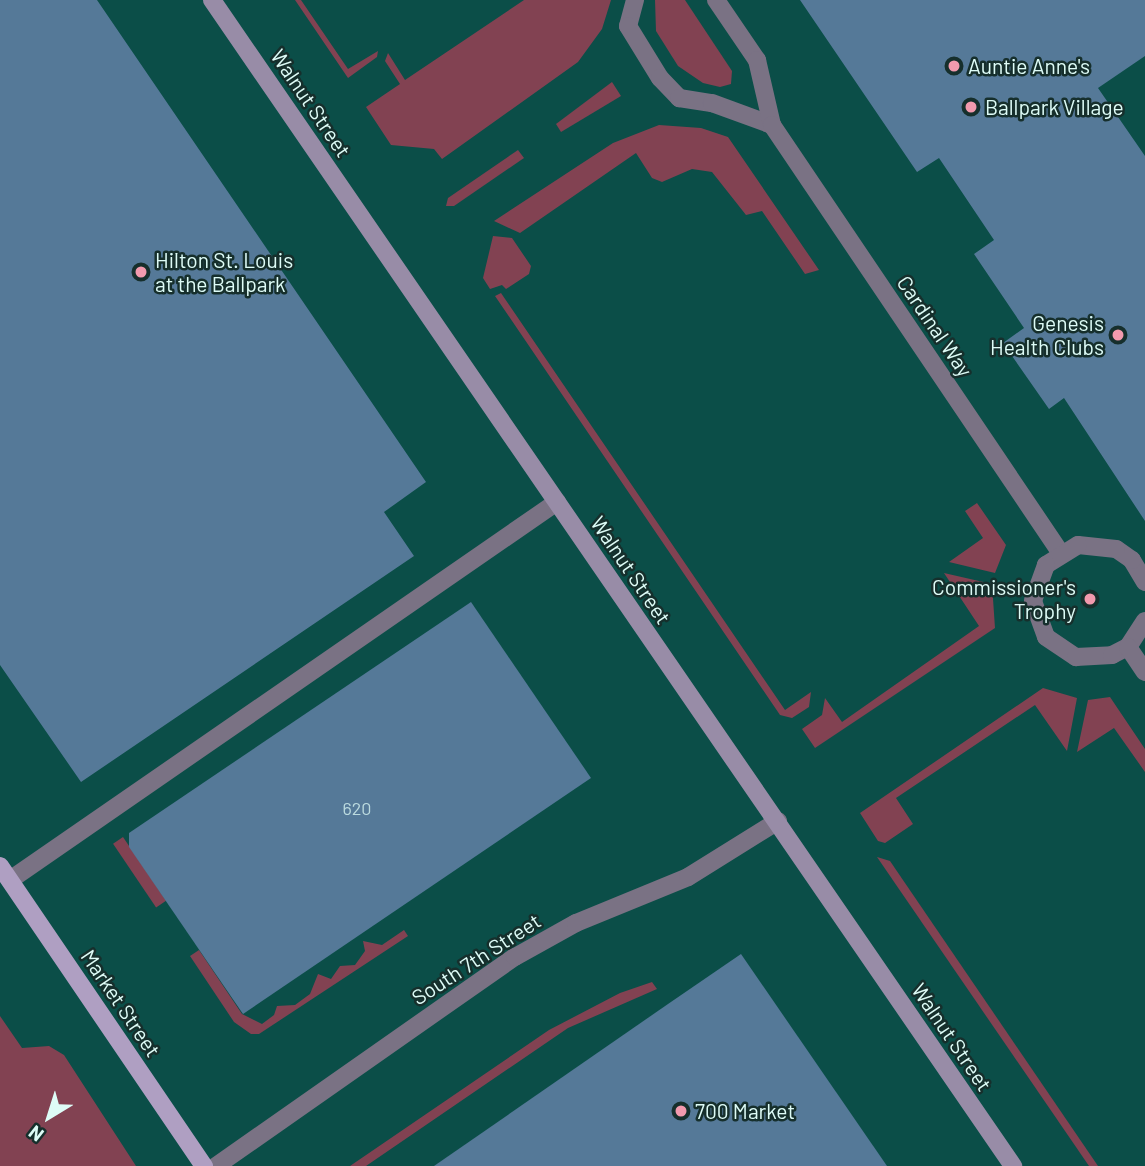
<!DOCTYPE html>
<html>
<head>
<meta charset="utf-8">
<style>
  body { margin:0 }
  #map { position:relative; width:1145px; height:1166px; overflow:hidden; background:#0b4e48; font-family:Barlow,sans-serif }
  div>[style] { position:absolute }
  .green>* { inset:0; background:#824252; transform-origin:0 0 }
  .building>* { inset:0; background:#557998 }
  .lane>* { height:18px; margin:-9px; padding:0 9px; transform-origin:9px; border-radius:9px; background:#7a7284 }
  .street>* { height:18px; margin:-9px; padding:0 9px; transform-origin:9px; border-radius:9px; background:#7a7284 }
  .secondary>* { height:18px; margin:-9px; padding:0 9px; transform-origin:9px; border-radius:9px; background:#988ca7 }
  .primary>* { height:18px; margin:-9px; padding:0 9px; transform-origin:9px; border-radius:9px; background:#af9fc2 }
  .dots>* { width:19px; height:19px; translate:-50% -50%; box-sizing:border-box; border:4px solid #162f2c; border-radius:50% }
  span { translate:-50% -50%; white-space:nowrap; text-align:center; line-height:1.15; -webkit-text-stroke:5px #162f2c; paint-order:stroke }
  .number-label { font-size:18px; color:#bcdbdf }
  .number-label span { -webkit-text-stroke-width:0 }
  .poi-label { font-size:21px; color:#defcf7 }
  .left { translate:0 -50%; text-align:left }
  .right { translate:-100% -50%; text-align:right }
  .street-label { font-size:21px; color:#defcf7 }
  .north { position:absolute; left:14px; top:1082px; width:70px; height:70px; -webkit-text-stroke:5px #162f2c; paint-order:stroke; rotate:218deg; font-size:19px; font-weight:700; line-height:28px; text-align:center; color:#defcf7 }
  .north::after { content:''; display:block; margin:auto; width:24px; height:32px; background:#defcf7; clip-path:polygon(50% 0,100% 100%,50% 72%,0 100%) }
</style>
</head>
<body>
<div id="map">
  <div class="green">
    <div style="clip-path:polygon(295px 0,301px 0,348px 69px,378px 51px,377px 57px,348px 78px)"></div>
    <div style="clip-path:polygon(524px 0,611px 0,602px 29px,578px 62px,442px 159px,434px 149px,391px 145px,366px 107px,400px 84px,385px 61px,388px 53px,405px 80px)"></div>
    <div style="clip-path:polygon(655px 0,685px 0,732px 71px,731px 84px,720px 87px,703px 83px,678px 66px,656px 31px)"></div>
    <div style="clip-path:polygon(612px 82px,621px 96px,561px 132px,556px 124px)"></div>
    <div style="clip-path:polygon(659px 125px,701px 128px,728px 137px,819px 270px,805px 274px,762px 211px,746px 215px,712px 172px,692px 169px,662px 182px,652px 178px,636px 153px,520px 233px,494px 221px,613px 143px)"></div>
    <div style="clip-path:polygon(518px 150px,524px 158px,454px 206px,446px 206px,448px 198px)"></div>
    <div style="clip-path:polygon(493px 236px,512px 238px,531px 266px,529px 274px,506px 289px,502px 285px,490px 289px,483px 278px)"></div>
    <div style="clip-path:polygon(501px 293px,785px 710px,811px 692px,809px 707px,792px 718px,780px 715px,495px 296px)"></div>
    <div style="clip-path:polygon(977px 503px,1006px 545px,995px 573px,949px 562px,983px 538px,965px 511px)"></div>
    <div style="clip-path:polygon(944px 573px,992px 584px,995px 628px,815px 748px,802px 729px,822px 715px,825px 698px,842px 722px,979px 626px)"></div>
    <div style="clip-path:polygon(1043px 688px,1077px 698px,1067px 751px,1035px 705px,896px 798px,913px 824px,885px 843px,878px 841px,860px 813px)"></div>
    <div style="clip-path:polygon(1110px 697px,1145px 749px,1145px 772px,1114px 728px,1077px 752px,1088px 700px)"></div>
    <div style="left:123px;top:837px;width:77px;height:12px;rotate:56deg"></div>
    <div style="clip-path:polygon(877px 857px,890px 861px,1098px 1166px,1089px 1166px)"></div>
    <div style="clip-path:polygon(404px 930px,408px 936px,259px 1034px,251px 1034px,234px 1022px,190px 956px,199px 950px,242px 1014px,262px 1024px,274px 1015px,277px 1006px,295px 1005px,310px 994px,318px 974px,331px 979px,340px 966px,355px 965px,365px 951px,363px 941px,382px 945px)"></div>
    <div style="clip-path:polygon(652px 982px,657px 989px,568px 1028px,366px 1166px,350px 1166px,549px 1030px,620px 993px)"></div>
    <div style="clip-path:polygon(0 1016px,22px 1048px,49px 1046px,64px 1055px,136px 1166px,0 1166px)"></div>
  </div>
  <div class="building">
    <div style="clip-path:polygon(0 0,97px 0,426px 482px,384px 512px,414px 556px,81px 782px,0 665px)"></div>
    <div style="clip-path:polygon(800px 0,1145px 0,1145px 56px,1098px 88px,1145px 156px,1145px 521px,1064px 398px,1049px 409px,1003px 343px,1024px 328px,974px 254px,994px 240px,939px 158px,917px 172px)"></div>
    <div style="clip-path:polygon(471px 602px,591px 778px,243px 1014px,129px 847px,129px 833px)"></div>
    <div style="clip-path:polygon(741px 954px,887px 1166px,434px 1166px,668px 1004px)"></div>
  </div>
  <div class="lane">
    <div style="left:635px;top:0;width:27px;rotate:105deg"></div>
    <div style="left:628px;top:26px;width:61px;rotate:58.4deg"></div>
    <div style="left:660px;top:78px;width:28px;rotate:46deg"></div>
    <div style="left:679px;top:98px;width:33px;rotate:9deg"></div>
    <div style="left:712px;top:103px;width:64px;rotate:20.1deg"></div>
    <div style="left:716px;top:0;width:73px;rotate:55.7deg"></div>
    <div style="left:757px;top:60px;width:67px;rotate:77deg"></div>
    <div style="left:772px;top:125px;width:515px;rotate:56deg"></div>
    <div style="left:1145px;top:582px;width:26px;rotate:-121deg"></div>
    <div style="left:1132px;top:560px;width:19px;rotate:-145deg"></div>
    <div style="left:1116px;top:549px;width:38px;rotate:-174deg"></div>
    <div style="left:1078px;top:545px;width:38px;rotate:148deg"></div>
    <div style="left:1046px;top:565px;width:38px;rotate:110deg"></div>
    <div style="left:1033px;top:601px;width:38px;rotate:70deg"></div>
    <div style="left:1046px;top:637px;width:36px;rotate:34deg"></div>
    <div style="left:1076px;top:657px;width:36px;rotate:-3deg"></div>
    <div style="left:1112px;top:655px;width:18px;rotate:-27deg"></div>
    <div style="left:1128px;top:647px;width:31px;rotate:-57deg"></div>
    <div style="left:1128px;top:647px;width:30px;rotate:56deg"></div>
    <div style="left:10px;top:880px;width:665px;rotate:-34.65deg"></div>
  </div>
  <div class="street">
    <div style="left:216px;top:1166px;width:365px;rotate:-35deg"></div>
    <div style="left:515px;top:957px;width:70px;rotate:-29.1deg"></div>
    <div style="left:576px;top:923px;width:121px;rotate:-22.3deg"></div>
    <div style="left:688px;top:877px;width:106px;rotate:-31.9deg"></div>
  </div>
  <div class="secondary">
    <div style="left:212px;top:0;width:1415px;rotate:55.51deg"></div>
  </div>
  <div class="primary">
    <div style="left:0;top:866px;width:363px;rotate:55.8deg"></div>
  </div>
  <div class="dots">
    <div style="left:954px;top:66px;background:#f29aae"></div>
    <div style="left:971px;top:107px;background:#f29aae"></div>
    <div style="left:141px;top:272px;background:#f29aae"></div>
    <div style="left:1118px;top:335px;background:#f29aae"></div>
    <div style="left:1090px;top:599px;background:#f29aae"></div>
    <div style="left:681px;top:1111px;background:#f29aae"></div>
  </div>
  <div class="number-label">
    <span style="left:357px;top:808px">620</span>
  </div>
  <div class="poi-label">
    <span class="left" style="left:968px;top:66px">Auntie Anne's</span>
    <span class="left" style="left:985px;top:107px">Ballpark Village</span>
    <span class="left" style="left:155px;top:272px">Hilton St. Louis<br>at the Ballpark</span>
    <span class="right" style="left:1104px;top:335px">Genesis<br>Health Clubs</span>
    <span class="right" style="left:1076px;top:599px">Commissioner's<br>Trophy</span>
    <span class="left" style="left:695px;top:1111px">700 Market</span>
  </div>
  <div class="street-label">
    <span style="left:311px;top:103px;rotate:56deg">Walnut Street</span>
    <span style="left:935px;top:326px;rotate:56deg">Cardinal Way</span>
    <span style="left:631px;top:570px;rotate:56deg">Walnut Street</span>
    <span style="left:476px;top:959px;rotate:-33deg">South 7th Street</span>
    <span style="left:121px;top:1003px;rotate:56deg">Market Street</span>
    <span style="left:952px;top:1037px;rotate:56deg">Walnut Street</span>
  </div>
  <div class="north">N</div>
</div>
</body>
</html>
